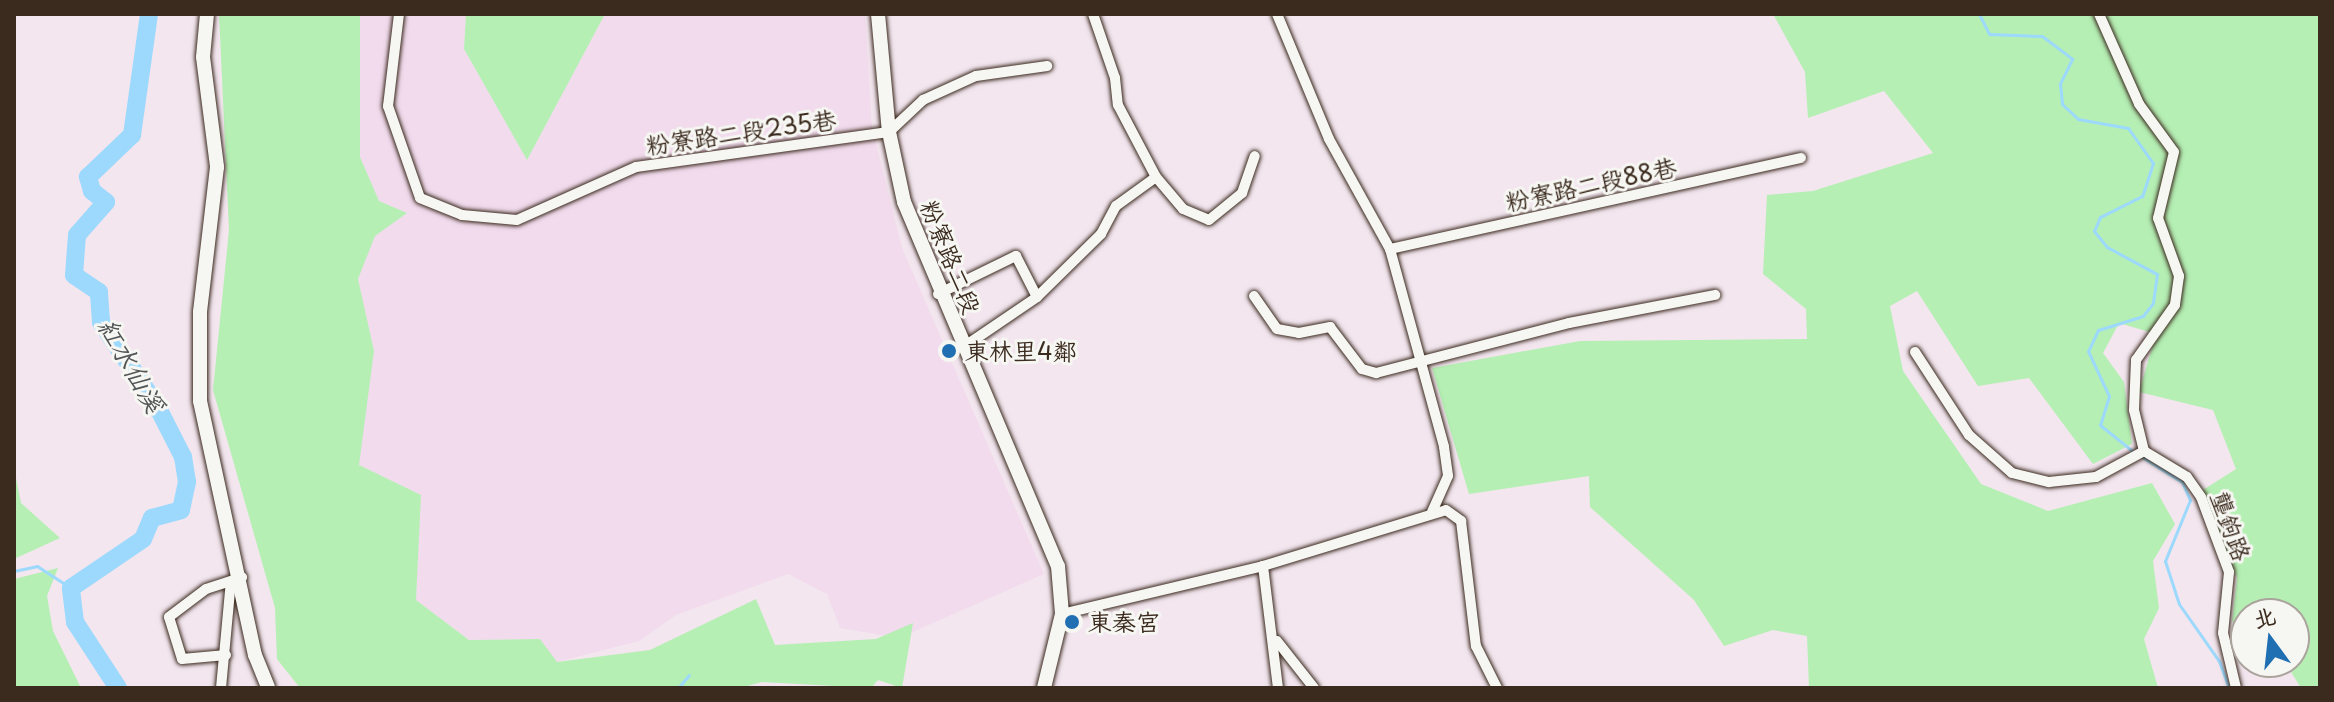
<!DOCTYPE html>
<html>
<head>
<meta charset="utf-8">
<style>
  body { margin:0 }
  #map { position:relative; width:2334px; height:702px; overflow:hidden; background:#f3e6ef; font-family:"Playpen Sans","LXGW WenKai TC",sans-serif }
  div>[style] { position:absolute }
  .built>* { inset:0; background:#f1dbed }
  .green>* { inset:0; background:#b5efb4 }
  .stream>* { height:3px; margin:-1.5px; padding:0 1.5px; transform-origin:1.5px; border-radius:1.5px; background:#9cd9fd }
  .river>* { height:18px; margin:-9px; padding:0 9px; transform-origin:9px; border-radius:9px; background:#9cd9fd }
  .roads { filter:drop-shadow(0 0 2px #3b2a1e) drop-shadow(0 0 2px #3b2a1e) }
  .street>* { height:10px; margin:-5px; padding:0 5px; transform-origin:5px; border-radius:5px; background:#f6f6f2 }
  .secondary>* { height:14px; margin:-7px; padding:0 7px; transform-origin:7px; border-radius:7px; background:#f6f6f2 }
  .dots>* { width:22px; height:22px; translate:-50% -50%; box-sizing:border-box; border:4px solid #f6f6f2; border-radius:50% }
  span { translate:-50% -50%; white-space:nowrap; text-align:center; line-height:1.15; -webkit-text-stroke:6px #f6f6f2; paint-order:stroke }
  .street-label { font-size:24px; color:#3b2a1e }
  .poi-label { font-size:24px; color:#3b2a1e }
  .left { translate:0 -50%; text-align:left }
  .water-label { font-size:26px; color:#535656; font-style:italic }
  .frame { position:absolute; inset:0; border:16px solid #3b2a1e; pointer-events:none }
  .north { position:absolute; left:2230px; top:598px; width:80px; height:80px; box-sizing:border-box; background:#f6f6f2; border:2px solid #aba49d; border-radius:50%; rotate:345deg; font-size:22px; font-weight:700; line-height:32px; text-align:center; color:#3b2a1e }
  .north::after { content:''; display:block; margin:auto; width:28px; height:36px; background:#1f6fb2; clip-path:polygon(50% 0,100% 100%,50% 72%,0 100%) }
</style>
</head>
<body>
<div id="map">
  <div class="built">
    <div style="clip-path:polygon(360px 14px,466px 14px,464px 49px,527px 160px,605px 14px,865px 14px,872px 128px,902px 248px,1044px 574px,899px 638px,840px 628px,827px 594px,788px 574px,676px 615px,639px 641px,557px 662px,539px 639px,469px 640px,416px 600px,420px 495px,358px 465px,374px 351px,358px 280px,379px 202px,360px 157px)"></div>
  </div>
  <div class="green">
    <div style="clip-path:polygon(219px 14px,360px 14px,360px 157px,379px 201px,407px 213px,375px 236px,358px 279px,374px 351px,359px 465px,421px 495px,416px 600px,469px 640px,540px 639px,557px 662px,650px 650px,756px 599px,775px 645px,876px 639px,913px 623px,902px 688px,878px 680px,871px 688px,762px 682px,740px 688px,300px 688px,277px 659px,275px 608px,213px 390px,229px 230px)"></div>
    <div style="clip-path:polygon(466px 14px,605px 14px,527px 160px,464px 49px)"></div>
    <div style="clip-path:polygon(1773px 14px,2320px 14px,2320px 688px,2301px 688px,2285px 662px,2294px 662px,2294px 614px,2246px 614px,2246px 644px,2232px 621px,2237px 578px,2203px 490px,2236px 469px,2213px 410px,2139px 392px,2156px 334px,2119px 323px,2103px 353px,2124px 382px,2132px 444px,2093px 464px,2029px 378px,1978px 386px,1917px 291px,1890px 306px,1903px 371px,1981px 484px,2048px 511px,2152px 483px,2175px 524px,2153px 561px,2159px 608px,2144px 639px,2158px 688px,1809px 688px,1807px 636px,1773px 630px,1724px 646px,1694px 600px,1590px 507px,1589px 476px,1469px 494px,1432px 368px,1580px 341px,1807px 339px,1806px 309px,1763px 274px,1767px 195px,1813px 191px,1933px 153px,1884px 91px,1808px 118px,1805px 72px)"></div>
    <div style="clip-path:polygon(14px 468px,21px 503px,60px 538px,14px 559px)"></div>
    <div style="clip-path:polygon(58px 568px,47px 596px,53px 631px,81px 688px,14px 688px,14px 579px)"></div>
  </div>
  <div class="stream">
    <div style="left:1979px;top:14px;width:22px;rotate:63deg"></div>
    <div style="left:1989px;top:34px;width:53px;rotate:2.2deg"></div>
    <div style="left:2042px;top:36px;width:38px;rotate:37deg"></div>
    <div style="left:2072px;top:59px;width:28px;rotate:116deg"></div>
    <div style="left:2060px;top:84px;width:20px;rotate:84deg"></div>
    <div style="left:2062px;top:104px;width:22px;rotate:43deg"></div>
    <div style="left:2078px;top:119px;width:51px;rotate:10.2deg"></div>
    <div style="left:2128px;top:128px;width:43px;rotate:54.5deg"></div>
    <div style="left:2153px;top:163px;width:35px;rotate:108deg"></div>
    <div style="left:2142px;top:196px;width:47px;rotate:153.4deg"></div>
    <div style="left:2100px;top:217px;width:15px;rotate:113deg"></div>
    <div style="left:2094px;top:231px;width:21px;rotate:51deg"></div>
    <div style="left:2107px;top:247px;width:57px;rotate:28.4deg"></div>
    <div style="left:2157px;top:274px;width:29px;rotate:98deg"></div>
    <div style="left:2153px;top:303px;width:16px;rotate:128deg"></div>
    <div style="left:2143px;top:316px;width:47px;rotate:162.7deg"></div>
    <div style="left:2098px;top:330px;width:23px;rotate:115deg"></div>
    <div style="left:2088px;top:351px;width:50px;rotate:65deg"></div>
    <div style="left:2109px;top:396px;width:30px;rotate:107deg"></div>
    <div style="left:2100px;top:425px;width:45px;rotate:38.7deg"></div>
    <div style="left:2142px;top:457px;width:47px;rotate:32deg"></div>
    <div style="left:2182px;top:482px;width:20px;rotate:66deg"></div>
    <div style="left:2190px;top:500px;width:66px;rotate:112.3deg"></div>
    <div style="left:2165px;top:561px;width:45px;rotate:72deg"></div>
    <div style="left:2179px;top:604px;width:70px;rotate:54.9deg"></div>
    <div style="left:2219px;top:661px;width:29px;rotate:70deg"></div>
    <div style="left:14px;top:571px;width:24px;rotate:-12deg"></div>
    <div style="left:37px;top:566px;width:40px;rotate:32.9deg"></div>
    <div style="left:678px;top:688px;width:17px;rotate:-50deg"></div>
  </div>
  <div class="river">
    <div style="left:118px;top:688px;width:79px;rotate:-123.1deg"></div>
    <div style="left:75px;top:622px;width:34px;rotate:-97deg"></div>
    <div style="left:71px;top:588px;width:87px;rotate:-34.2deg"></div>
    <div style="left:143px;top:539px;width:23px;rotate:-67deg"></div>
    <div style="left:152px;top:518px;width:30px;rotate:-15deg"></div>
    <div style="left:181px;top:510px;width:29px;rotate:-78deg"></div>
    <div style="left:187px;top:482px;width:25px;rotate:-99deg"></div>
    <div style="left:183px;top:457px;width:57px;rotate:-117deg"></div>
    <div style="left:157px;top:406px;width:101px;rotate:-123.7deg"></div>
    <div style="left:101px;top:322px;width:30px;rotate:-94deg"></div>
    <div style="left:99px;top:292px;width:30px;rotate:-146deg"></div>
    <div style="left:74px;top:275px;width:40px;rotate:-85.7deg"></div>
    <div style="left:77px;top:235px;width:44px;rotate:-48.7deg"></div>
    <div style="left:106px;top:202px;width:18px;rotate:-142deg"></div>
    <div style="left:92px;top:191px;width:15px;rotate:-106deg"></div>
    <div style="left:88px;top:177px;width:61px;rotate:-43.7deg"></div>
    <div style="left:132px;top:135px;width:122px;rotate:-82deg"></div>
  </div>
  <div class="roads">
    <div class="street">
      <div style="left:399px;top:14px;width:93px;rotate:96.8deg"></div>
      <div style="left:388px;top:106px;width:97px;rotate:70.8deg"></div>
      <div style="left:420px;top:198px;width:45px;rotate:22deg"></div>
      <div style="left:462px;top:215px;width:55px;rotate:5.2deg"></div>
      <div style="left:517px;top:220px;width:130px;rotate:-24deg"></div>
      <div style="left:636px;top:167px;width:255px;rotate:-7.9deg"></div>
      <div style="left:889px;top:132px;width:47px;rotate:-43.3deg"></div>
      <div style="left:923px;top:100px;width:58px;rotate:-24.4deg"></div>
      <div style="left:976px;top:76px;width:72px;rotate:-8deg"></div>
      <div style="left:1093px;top:14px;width:68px;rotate:71deg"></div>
      <div style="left:1115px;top:78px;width:27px;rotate:84deg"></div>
      <div style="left:1118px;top:105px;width:81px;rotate:62.2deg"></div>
      <div style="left:1156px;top:177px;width:42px;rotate:49.8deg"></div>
      <div style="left:1183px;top:209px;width:28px;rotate:23deg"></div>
      <div style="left:1209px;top:220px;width:43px;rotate:-39.3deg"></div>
      <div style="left:1242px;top:193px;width:39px;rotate:-71deg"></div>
      <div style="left:1277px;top:14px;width:135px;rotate:67.4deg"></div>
      <div style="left:1329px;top:139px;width:126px;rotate:61deg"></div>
      <div style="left:1390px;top:249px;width:205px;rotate:74.7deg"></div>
      <div style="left:1444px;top:447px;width:29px;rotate:82deg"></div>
      <div style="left:1448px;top:476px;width:39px;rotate:114deg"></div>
      <div style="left:2099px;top:14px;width:98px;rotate:66deg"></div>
      <div style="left:2139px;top:104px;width:59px;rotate:53.9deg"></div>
      <div style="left:2174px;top:152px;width:68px;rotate:103.6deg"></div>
      <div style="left:2158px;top:218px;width:62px;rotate:70.1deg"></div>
      <div style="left:2179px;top:276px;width:29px;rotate:98deg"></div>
      <div style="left:2175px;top:305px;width:67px;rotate:125.3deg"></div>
      <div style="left:2136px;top:360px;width:50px;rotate:92.3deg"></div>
      <div style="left:2134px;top:410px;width:42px;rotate:76.3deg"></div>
      <div style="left:2144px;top:451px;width:50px;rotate:31.2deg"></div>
      <div style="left:2187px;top:477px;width:24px;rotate:55deg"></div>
      <div style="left:2201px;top:497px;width:80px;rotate:69.5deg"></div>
      <div style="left:2229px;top:572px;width:61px;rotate:95.6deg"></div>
      <div style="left:2223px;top:633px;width:57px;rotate:76.7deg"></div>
      <div style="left:1390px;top:249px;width:421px;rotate:-12.5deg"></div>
      <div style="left:938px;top:294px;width:87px;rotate:-26deg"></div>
      <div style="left:1016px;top:256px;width:46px;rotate:62.9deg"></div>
      <div style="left:1037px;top:297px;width:90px;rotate:-44.5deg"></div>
      <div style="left:1101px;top:234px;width:32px;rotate:-62deg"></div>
      <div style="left:1116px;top:206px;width:49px;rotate:-35.9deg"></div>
      <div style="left:1254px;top:296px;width:40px;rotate:55.1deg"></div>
      <div style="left:1277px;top:329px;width:22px;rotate:10deg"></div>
      <div style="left:1299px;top:333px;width:32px;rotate:-11deg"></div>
      <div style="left:1330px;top:327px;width:53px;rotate:52.7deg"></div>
      <div style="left:1362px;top:369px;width:15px;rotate:16deg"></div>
      <div style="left:1376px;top:373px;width:199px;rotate:-14.5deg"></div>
      <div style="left:1569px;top:323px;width:149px;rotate:-10.9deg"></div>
      <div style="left:965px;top:346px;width:87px;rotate:-34.2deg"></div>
      <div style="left:1915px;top:352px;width:99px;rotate:57deg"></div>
      <div style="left:1969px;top:435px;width:57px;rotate:41.5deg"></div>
      <div style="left:2012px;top:473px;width:38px;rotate:14deg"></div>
      <div style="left:2049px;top:482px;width:47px;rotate:-6.1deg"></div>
      <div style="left:2096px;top:477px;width:55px;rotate:-28.4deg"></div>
      <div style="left:1263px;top:566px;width:123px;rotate:83deg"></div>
      <div style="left:1062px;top:614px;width:207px;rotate:-13.4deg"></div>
      <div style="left:1263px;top:566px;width:191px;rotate:-17deg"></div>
      <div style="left:1446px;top:510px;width:19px;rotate:36deg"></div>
      <div style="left:1461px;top:521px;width:126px;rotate:83.2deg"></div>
      <div style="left:1476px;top:646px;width:47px;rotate:63.4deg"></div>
      <div style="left:1277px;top:641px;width:60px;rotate:51.8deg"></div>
      <div style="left:226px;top:655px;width:44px;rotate:174.8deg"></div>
      <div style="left:182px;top:659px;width:44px;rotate:-107.2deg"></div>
      <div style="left:169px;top:617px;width:46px;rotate:-37.1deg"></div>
      <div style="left:206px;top:589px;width:38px;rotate:-18deg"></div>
      <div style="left:221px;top:688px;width:107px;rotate:-84.7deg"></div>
    </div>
    <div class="secondary">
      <div style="left:207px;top:14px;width:43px;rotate:95.3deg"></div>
      <div style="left:203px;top:57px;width:111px;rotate:82.7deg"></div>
      <div style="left:217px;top:167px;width:146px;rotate:96.7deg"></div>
      <div style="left:200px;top:312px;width:89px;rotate:90deg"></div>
      <div style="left:200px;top:401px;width:260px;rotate:77.8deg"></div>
      <div style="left:255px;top:655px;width:35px;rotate:68deg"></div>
      <div style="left:878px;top:14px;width:119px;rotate:84.7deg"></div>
      <div style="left:889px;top:132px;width:72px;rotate:77.9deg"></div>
      <div style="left:904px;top:202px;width:395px;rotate:67.1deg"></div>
      <div style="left:1058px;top:566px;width:48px;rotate:85.2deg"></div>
      <div style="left:1062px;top:614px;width:76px;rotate:103.7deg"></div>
    </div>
  </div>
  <div class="dots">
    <div style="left:949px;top:351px;background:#1f6fb2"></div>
    <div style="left:1072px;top:622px;background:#1f6fb2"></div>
  </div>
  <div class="street-label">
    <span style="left:741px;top:132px;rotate:-8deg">粉寮路二段235巷</span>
    <span style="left:1591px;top:184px;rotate:-12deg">粉寮路二段88巷</span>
    <span style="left:951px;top:257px;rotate:68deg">粉寮路二段</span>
    <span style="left:2231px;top:526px;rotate:70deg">壟鉤路</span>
  </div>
  <div class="poi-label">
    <span class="left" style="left:965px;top:351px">東林里4鄰</span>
    <span class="left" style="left:1088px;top:622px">東秦宮</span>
  </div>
  <div class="water-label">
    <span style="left:132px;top:365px;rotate:60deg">紅水仙溪</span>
  </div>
  <div class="frame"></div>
  <div class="north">北</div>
</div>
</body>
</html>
